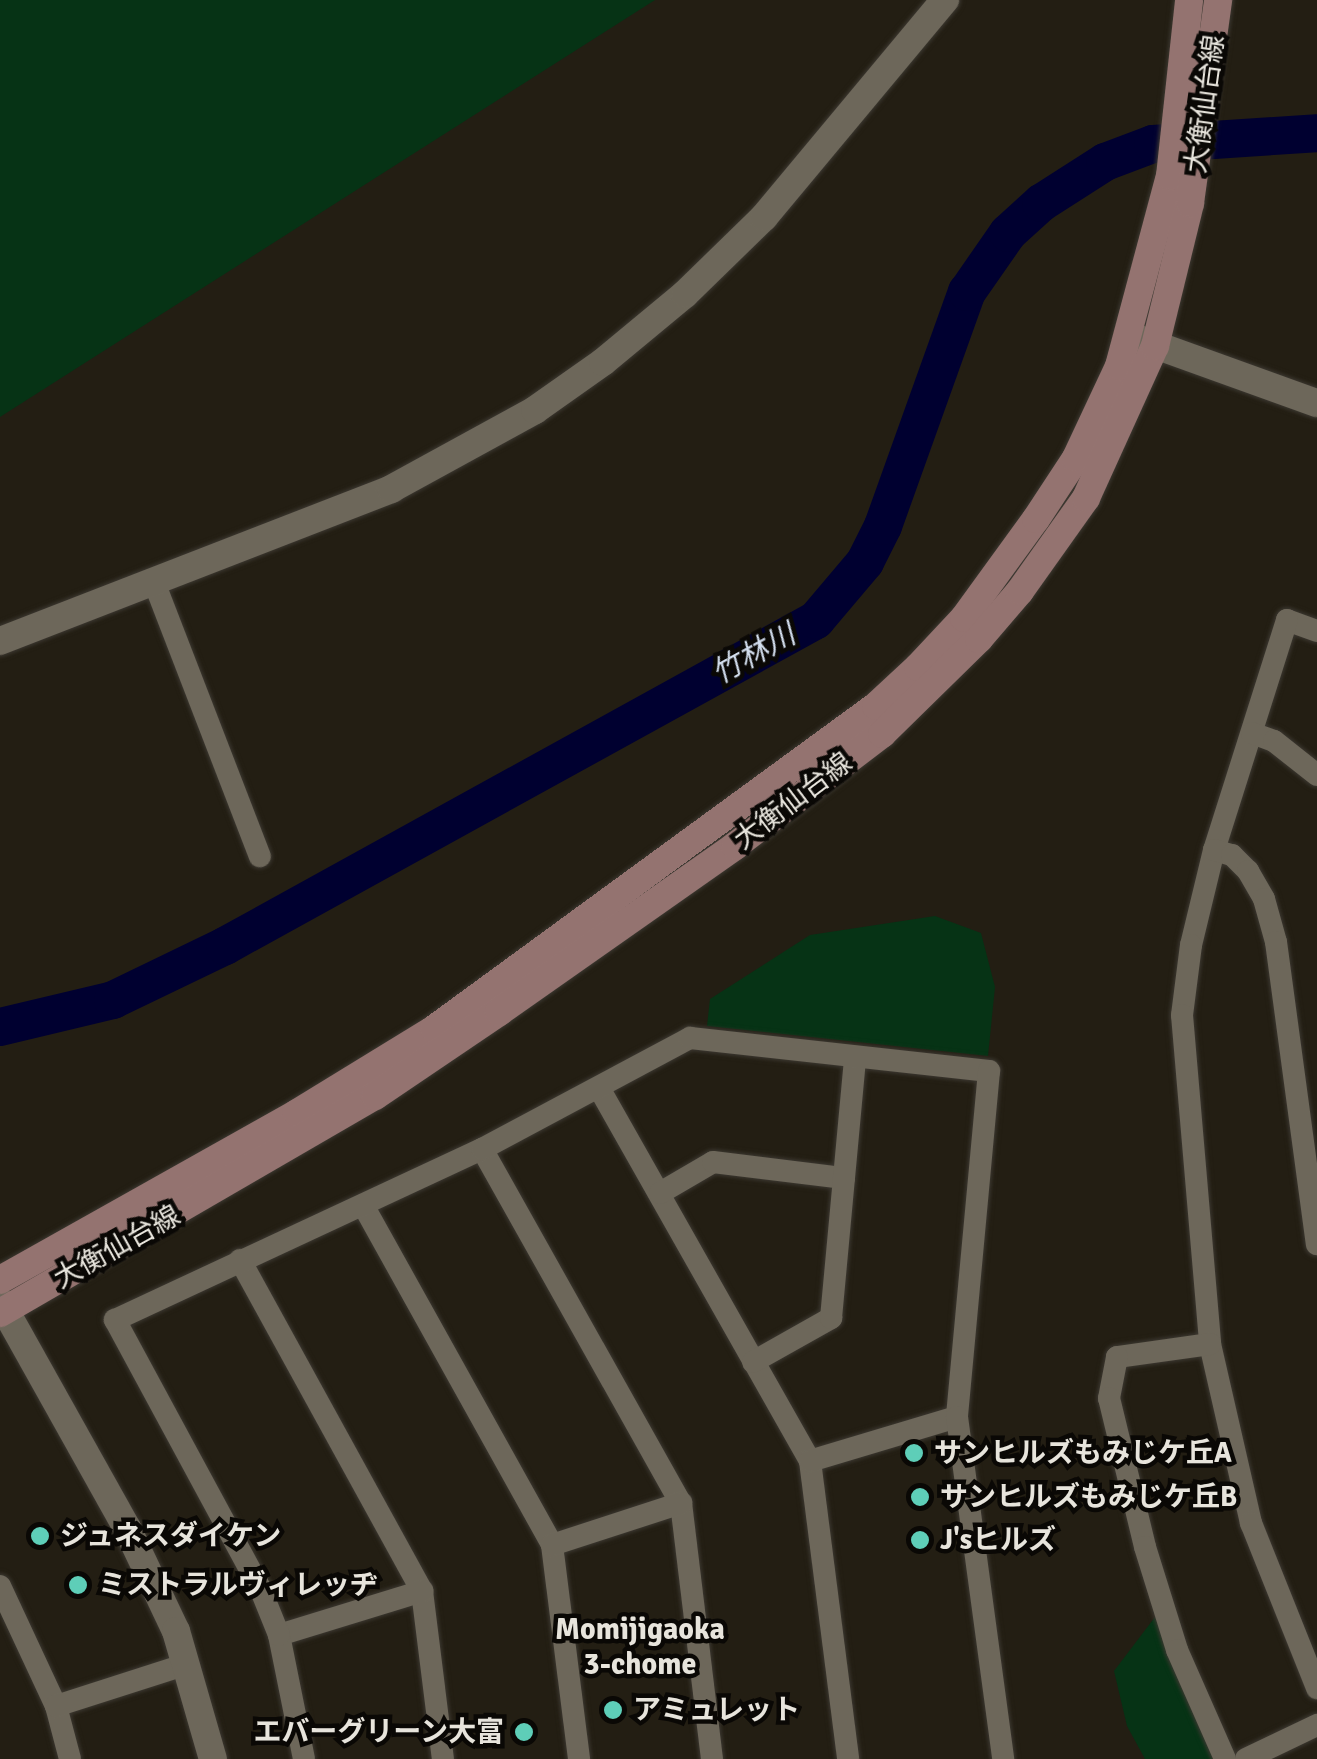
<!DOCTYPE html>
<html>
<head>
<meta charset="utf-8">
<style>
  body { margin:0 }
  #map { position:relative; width:1317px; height:1759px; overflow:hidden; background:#231e13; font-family:Signika,"Noto Sans JP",sans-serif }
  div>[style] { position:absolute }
  .green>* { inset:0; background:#063315 }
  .river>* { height:38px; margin:-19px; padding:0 19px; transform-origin:19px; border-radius:19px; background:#000030 }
  .roads { filter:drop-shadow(0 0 2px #3c3831) drop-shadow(0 0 2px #3c3831) }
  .minor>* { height:22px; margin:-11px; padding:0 11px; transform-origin:11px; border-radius:11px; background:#6d675a }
  .tertiary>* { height:28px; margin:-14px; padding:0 14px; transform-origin:14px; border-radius:14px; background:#6d675a }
  .secondary>* { height:28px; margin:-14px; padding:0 14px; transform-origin:14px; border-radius:14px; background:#947370 }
  .dots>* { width:28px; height:28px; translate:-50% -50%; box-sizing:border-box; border:5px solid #0a0805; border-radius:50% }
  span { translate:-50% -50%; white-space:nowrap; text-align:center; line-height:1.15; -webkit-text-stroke:9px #0a0805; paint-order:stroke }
  .street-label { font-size:28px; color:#e7e4dc }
  .poi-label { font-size:28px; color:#e7e4dc; font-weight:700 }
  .left { translate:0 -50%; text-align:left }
  .right { translate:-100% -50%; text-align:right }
  .water-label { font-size:30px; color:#d3deee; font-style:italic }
  .neighbourhood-label { font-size:30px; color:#e7e4dc; font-weight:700 }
</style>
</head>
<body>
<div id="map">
  <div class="green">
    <div style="clip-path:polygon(0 0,655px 0,0 417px)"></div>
    <div style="clip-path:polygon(935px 916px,981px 933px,995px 987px,988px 1056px,707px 1026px,710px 999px,810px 935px)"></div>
    <div style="clip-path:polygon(1155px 1617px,1216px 1759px,1145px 1759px,1127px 1726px,1114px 1671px)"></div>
  </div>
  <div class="river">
    <div style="left:0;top:1027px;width:116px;rotate:-13.4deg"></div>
    <div style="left:113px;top:1000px;width:124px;rotate:-25.7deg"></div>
    <div style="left:225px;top:946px;width:675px;rotate:-28.88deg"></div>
    <div style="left:816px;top:620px;width:76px;rotate:-49.8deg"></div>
    <div style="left:865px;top:562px;width:40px;rotate:-63.4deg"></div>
    <div style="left:883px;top:526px;width:249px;rotate:-70.3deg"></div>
    <div style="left:967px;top:292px;width:72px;rotate:-55.2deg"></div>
    <div style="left:1008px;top:233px;width:45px;rotate:-42.3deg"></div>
    <div style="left:1041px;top:203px;width:76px;rotate:-32.6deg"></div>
    <div style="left:1105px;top:162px;width:51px;rotate:-20.6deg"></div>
    <div style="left:1153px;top:144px;width:164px;rotate:-3.8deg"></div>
  </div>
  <div class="roads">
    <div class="minor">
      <div style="left:154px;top:582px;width:294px;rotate:68.9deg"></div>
      <div style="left:1317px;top:631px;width:32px;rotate:-160deg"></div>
      <div style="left:1287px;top:620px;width:241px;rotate:107.6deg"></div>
      <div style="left:1214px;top:850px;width:98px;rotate:103.6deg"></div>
      <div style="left:1191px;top:945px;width:71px;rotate:97.3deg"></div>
      <div style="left:1182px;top:1015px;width:330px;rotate:85.1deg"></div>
      <div style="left:1210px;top:1344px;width:184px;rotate:77.1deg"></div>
      <div style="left:1251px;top:1523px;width:178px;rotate:68.2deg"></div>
      <div style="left:1252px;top:733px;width:23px;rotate:20deg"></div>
      <div style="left:1274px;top:741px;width:55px;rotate:38.3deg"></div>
      <div style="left:1214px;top:850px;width:19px;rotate:16deg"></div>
      <div style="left:1232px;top:855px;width:23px;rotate:45deg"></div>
      <div style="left:1248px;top:871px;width:32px;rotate:60deg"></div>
      <div style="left:1264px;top:899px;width:45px;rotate:74.4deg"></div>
      <div style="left:1276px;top:942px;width:305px;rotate:82.3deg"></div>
      <div style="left:599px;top:1088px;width:429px;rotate:60.5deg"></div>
      <div style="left:810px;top:1461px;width:300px;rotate:82.7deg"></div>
      <div style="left:482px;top:1149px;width:406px;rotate:60.7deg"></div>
      <div style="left:681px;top:1503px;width:258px;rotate:83.1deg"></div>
      <div style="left:660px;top:1193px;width:61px;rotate:-30.3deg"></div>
      <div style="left:713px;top:1162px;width:132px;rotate:7deg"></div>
      <div style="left:363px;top:1205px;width:389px;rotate:60.9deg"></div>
      <div style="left:552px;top:1545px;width:216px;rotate:82.8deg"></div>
      <div style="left:240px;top:1260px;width:378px;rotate:61.2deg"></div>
      <div style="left:422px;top:1591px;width:169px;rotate:82.9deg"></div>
      <div style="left:1210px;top:1344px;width:94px;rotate:172deg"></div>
      <div style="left:1117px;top:1357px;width:42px;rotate:101deg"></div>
      <div style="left:1109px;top:1398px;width:153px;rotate:76.4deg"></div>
      <div style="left:1145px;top:1547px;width:108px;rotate:72.7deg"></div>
      <div style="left:1177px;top:1650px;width:119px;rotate:66.2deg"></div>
      <div style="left:753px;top:1362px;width:90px;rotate:-29.4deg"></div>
      <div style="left:831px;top:1318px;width:260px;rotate:-84.7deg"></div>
      <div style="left:810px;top:1461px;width:153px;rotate:-16.7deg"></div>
      <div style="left:552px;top:1545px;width:136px;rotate:-18deg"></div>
      <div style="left:0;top:1586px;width:132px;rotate:65deg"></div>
      <div style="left:56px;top:1706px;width:55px;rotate:75.2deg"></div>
      <div style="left:279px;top:1635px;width:150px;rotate:-17.1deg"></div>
      <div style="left:56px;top:1706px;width:138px;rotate:-17.8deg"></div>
      <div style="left:304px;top:1759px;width:126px;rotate:-101.4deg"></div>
      <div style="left:279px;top:1635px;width:51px;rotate:-112deg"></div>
      <div style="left:260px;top:1588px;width:305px;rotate:-118.4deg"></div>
      <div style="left:115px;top:1320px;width:405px;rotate:-25deg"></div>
      <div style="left:482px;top:1149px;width:236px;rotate:-28.1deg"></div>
      <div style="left:690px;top:1038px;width:301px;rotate:6.3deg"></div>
      <div style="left:989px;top:1071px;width:347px;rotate:95.3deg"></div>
      <div style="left:957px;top:1417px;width:345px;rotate:82.3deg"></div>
      <div style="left:1246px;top:1759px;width:79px;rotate:-25.6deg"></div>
    </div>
    <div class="tertiary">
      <div style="left:1136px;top:338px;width:192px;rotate:19.8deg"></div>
      <div style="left:0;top:641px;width:420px;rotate:-21.2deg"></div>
      <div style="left:391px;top:489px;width:164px;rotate:-28.7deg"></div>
      <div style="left:535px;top:410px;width:83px;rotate:-35.2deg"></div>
      <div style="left:603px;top:362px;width:107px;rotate:-39.7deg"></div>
      <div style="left:685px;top:294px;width:110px;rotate:-44.3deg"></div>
      <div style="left:764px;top:217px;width:283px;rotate:-50.2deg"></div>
      <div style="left:0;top:1301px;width:260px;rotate:60.8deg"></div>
      <div style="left:127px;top:1528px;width:114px;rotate:64.6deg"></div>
      <div style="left:176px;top:1631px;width:133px;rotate:73.9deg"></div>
    </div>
    <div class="secondary">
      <div style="left:0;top:1280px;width:341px;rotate:-29.3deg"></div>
      <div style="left:297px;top:1113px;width:161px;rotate:-31.5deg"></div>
      <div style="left:434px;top:1029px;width:547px;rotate:-36.16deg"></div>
      <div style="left:876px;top:706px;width:57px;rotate:-42.9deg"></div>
      <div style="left:918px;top:667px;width:67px;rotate:-46.8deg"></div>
      <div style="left:964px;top:618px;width:122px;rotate:-54deg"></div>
      <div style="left:1036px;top:519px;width:73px;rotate:-56.7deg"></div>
      <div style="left:1076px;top:458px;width:102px;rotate:-64.9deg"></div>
      <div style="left:1119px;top:366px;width:197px;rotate:-75deg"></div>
      <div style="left:1170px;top:176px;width:177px;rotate:-83.8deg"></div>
      <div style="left:0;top:1313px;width:433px;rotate:-30.1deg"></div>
      <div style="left:375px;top:1096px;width:150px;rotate:-34.1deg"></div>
      <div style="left:499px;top:1012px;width:289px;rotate:-35.1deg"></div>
      <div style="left:735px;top:846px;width:185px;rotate:-37.3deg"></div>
      <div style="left:882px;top:734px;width:136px;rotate:-44.4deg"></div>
      <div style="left:979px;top:639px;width:63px;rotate:-49.5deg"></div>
      <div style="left:1020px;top:591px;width:114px;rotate:-54.6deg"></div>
      <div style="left:1086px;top:498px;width:167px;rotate:-65.6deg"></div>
      <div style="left:1155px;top:346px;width:147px;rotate:-76.2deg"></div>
      <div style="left:1190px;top:203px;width:205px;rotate:-82.1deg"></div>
    </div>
  </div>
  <div class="dots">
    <div style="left:914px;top:1453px;background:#5eceb8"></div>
    <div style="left:920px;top:1497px;background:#5eceb8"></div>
    <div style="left:40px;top:1536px;background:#5eceb8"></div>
    <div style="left:920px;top:1540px;background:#5eceb8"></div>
    <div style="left:78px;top:1585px;background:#5eceb8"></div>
    <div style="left:613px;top:1710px;background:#5eceb8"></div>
    <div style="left:524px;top:1732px;background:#5eceb8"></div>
  </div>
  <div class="street-label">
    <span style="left:1205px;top:104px;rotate:-82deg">大衡仙台線</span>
    <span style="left:793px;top:801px;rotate:-37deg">大衡仙台線</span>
    <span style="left:117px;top:1247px;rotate:-29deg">大衡仙台線</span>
  </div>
  <div class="poi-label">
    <span class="left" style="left:934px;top:1453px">サンヒルズもみじケ丘A</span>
    <span class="left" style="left:940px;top:1497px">サンヒルズもみじケ丘B</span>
    <span class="left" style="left:60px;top:1536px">ジュネスダイケン</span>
    <span class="left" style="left:940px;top:1540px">J'sヒルズ</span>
    <span class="left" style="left:98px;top:1585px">ミストラルヴィレッヂ</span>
    <span class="left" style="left:633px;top:1710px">アミュレット</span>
    <span class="right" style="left:504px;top:1732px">エバーグリーン大富</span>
  </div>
  <div class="water-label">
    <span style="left:754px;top:655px;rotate:-29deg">竹林川</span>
  </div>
  <div class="neighbourhood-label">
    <span style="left:640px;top:1647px">Momijigaoka<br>3-chome</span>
  </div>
</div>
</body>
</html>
